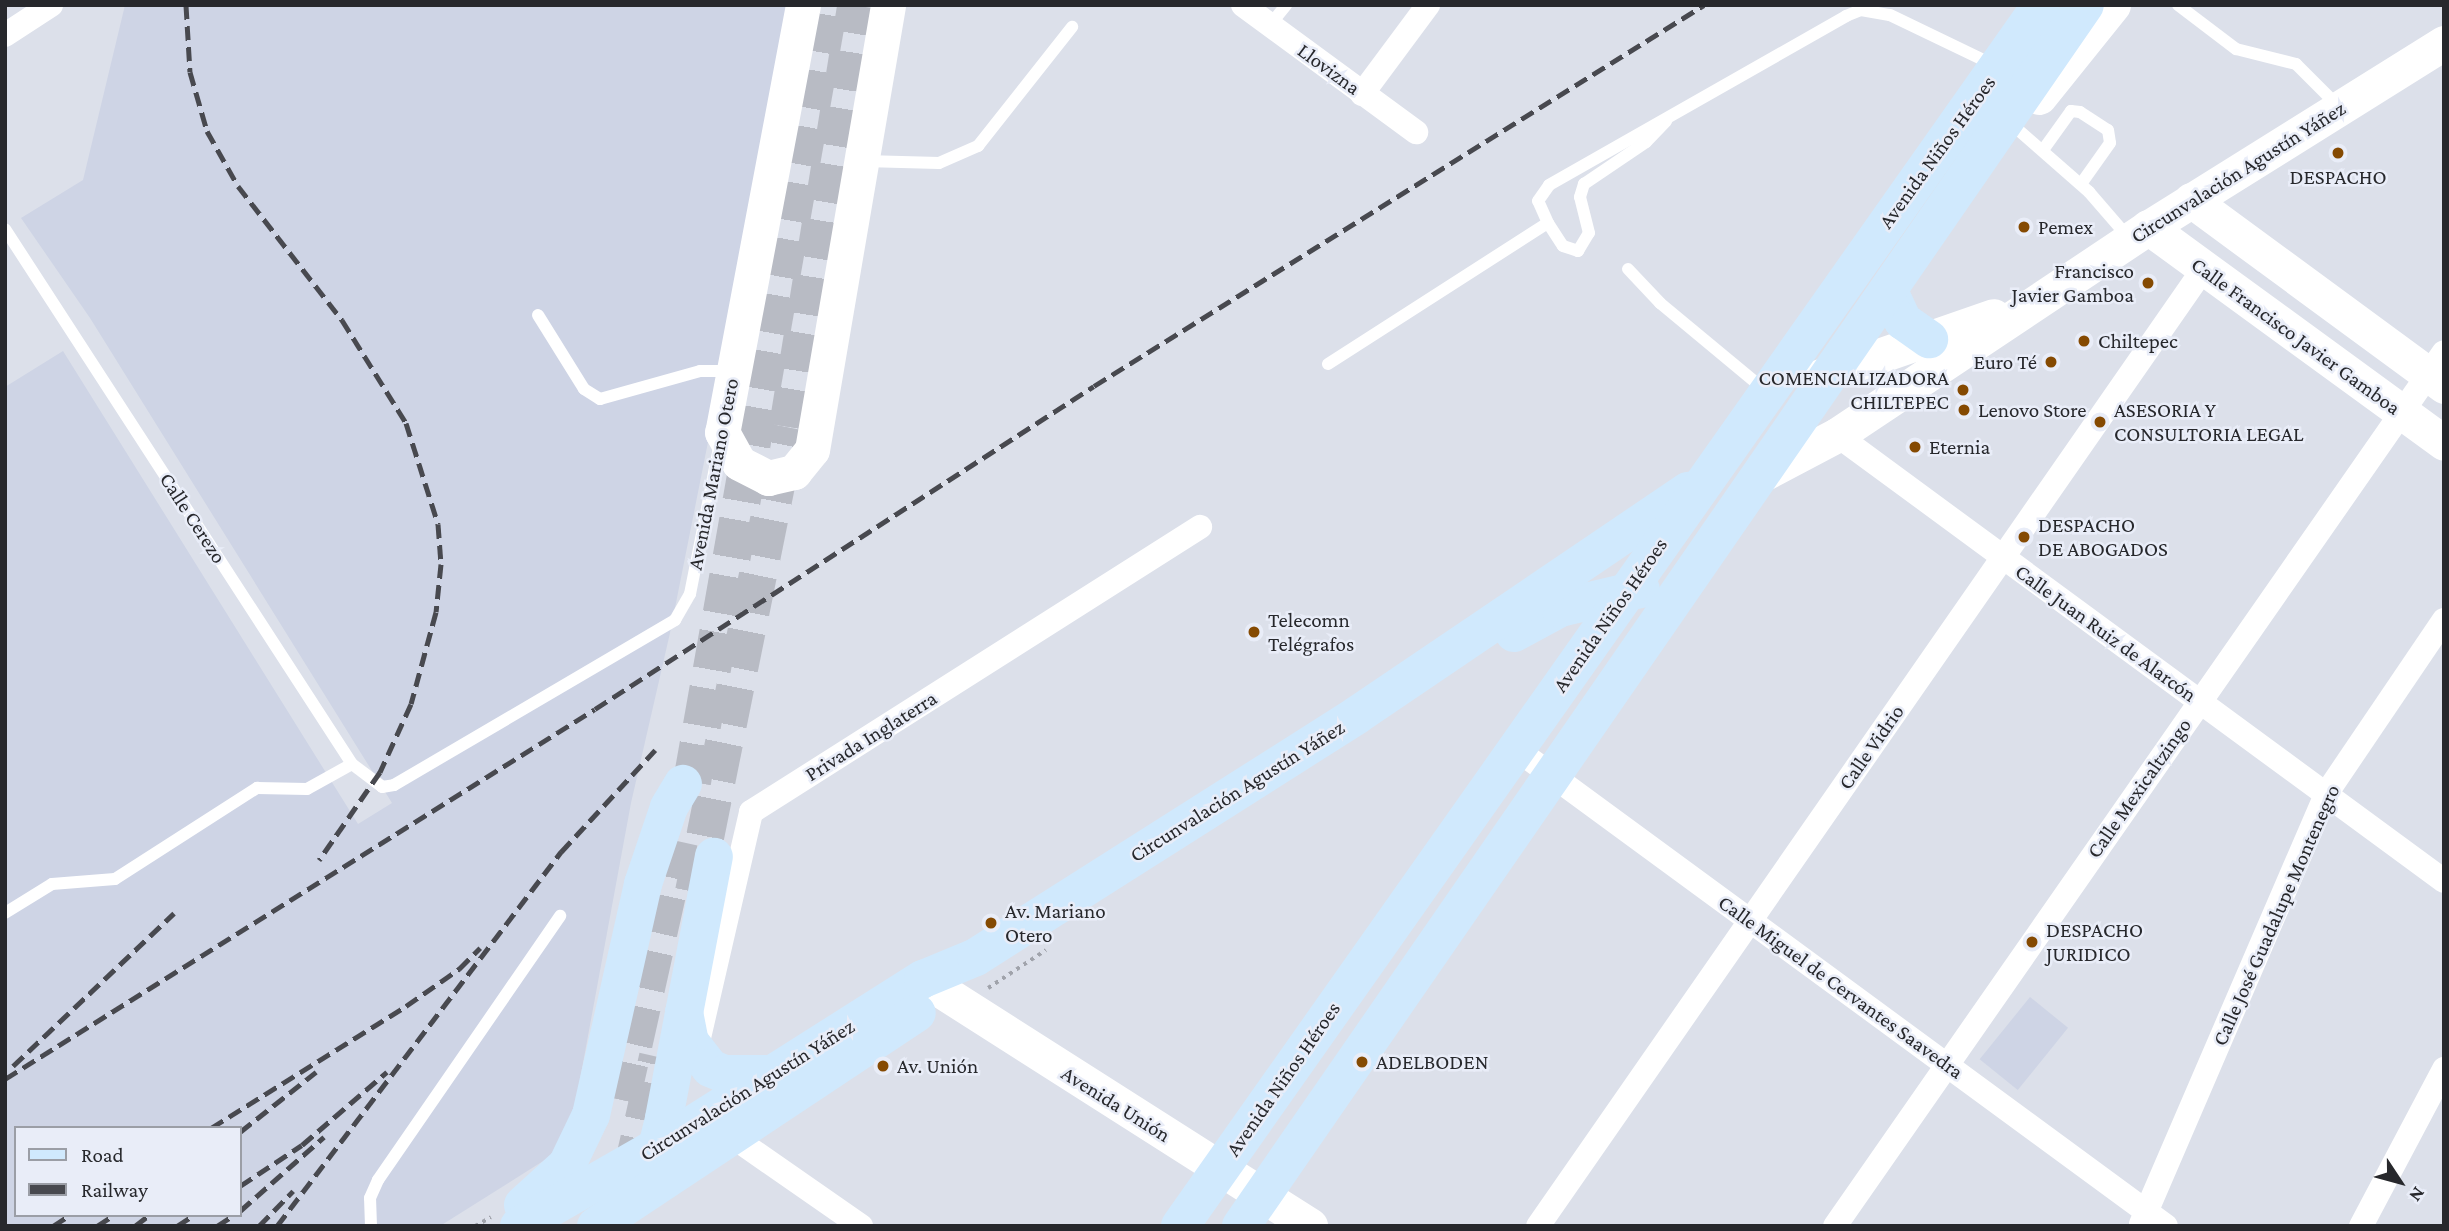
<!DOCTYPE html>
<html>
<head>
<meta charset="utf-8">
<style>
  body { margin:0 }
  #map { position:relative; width:2449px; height:1231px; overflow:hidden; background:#dce0ea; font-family:"Crimson Pro",serif }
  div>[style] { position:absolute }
  .built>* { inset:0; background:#ced4e5; transform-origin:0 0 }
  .primary-tunnel>* { height:38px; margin-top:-19px; transform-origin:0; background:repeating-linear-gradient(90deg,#b8bbc4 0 38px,transparent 0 57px) }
  .path>* { height:3.5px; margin-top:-1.75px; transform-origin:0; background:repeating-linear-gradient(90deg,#a0a3ab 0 3.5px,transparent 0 8.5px) }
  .lane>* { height:12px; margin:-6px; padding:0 6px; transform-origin:6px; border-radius:6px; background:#fff }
  .street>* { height:24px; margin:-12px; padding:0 12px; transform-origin:12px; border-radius:12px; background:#fff }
  .secondary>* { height:35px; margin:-17.5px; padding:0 17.5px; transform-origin:17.5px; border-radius:17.5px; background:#fff }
  .primary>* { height:38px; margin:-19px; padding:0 19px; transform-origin:19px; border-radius:19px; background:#d0e9fd }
  .rail>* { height:5px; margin-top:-2.5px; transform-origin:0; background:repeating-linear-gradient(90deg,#48494f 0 14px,transparent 0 21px) }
  .dots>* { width:19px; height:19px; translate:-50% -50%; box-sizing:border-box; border:4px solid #e9edf8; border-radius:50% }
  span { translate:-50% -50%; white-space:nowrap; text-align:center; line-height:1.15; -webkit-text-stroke:5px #e9edf8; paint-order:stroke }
  .street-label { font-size:21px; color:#27282c }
  .poi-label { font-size:21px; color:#27282c }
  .left { translate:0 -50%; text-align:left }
  .right { translate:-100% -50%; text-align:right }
  .frame { position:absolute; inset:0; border:7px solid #27282c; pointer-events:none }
  .legend { position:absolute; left:14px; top:1126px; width:228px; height:91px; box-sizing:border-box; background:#e9edf8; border:2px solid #9b9ea6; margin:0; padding:9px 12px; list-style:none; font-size:21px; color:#27282c }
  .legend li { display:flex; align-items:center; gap:14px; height:35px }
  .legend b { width:35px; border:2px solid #9b9ea6 }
  .north { position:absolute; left:2365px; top:1147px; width:70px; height:70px; -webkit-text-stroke:5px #e9edf8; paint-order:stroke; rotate:126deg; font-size:19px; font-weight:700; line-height:28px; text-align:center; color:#27282c }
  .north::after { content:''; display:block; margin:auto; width:24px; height:32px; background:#27282c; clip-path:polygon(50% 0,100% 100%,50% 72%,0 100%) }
</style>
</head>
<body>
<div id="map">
  <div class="built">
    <div style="clip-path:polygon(evenodd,125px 5px,795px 5px,670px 633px,631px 803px,571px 1128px,559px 1151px,440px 1226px,5px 1226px,5px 387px,63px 351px,358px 824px,392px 803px,90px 318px,21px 218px,83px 180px,125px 5px,16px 1128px,240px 1128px,240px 1215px,16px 1215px,16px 1128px)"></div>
    <div style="left:2030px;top:997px;width:49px;height:80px;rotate:39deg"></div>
  </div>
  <div class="primary-tunnel">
    <div style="left:692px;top:782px;width:789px;rotate:-80deg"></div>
    <div style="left:694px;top:892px;width:474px;rotate:-78.6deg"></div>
    <div style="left:788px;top:427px;width:427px;rotate:-80.8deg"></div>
    <div style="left:621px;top:1100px;width:265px;rotate:-77.4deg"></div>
    <div style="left:631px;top:1176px;width:122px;rotate:-77.2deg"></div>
  </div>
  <div class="path">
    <div style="left:988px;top:988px;width:69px;rotate:-33.2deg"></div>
    <div style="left:475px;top:1226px;width:18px;rotate:-29deg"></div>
  </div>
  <div class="lane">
    <div style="left:2178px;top:5px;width:73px;rotate:37.2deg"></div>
    <div style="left:2236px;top:49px;width:62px;rotate:14deg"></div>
    <div style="left:2296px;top:64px;width:58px;rotate:45deg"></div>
    <div style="left:1270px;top:25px;width:26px;rotate:-51deg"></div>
    <div style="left:2008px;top:121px;width:108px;rotate:41.2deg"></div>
    <div style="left:2089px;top:192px;width:60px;rotate:49.1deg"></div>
    <div style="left:2043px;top:150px;width:48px;rotate:-54.3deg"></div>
    <div style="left:2071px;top:111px;width:9px;rotate:6deg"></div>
    <div style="left:2080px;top:112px;width:33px;rotate:33deg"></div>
    <div style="left:2108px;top:130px;width:13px;rotate:81deg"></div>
    <div style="left:2110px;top:143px;width:50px;rotate:125.3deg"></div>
    <div style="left:864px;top:161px;width:75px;rotate:1.5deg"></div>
    <div style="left:939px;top:163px;width:43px;rotate:-23.6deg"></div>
    <div style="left:978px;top:146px;width:152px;rotate:-51.7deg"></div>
    <div style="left:1548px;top:223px;width:27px;rotate:57deg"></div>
    <div style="left:1563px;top:246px;width:16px;rotate:18deg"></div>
    <div style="left:1578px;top:251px;width:21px;rotate:-59deg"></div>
    <div style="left:1589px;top:233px;width:37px;rotate:-104deg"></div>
    <div style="left:1580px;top:197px;width:14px;rotate:-73deg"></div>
    <div style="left:1584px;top:184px;width:75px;rotate:-34.1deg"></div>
    <div style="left:1646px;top:142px;width:29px;rotate:-46deg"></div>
    <div style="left:5px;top:229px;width:638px;rotate:57.03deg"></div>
    <div style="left:352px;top:764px;width:38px;rotate:37deg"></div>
    <div style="left:382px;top:787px;width:12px;rotate:-9deg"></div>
    <div style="left:394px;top:785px;width:326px;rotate:-30.4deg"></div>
    <div style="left:675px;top:620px;width:30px;rotate:-60deg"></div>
    <div style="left:690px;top:594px;width:154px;rotate:-78.8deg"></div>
    <div style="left:1628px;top:269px;width:47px;rotate:46.7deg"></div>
    <div style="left:1660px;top:303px;width:138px;rotate:39.7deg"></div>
    <div style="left:538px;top:315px;width:87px;rotate:58.1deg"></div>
    <div style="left:584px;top:389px;width:19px;rotate:32deg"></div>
    <div style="left:600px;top:399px;width:104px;rotate:-15.6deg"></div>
    <div style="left:700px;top:371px;width:30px"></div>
    <div style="left:1328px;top:364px;width:261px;rotate:-32.7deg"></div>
    <div style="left:1548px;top:223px;width:24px;rotate:-114deg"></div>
    <div style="left:1538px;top:201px;width:19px;rotate:-55deg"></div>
    <div style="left:1549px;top:185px;width:342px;rotate:-29.6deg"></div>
    <div style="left:1846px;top:16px;width:16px;rotate:-22deg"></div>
    <div style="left:1861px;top:10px;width:29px;rotate:10deg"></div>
    <div style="left:1890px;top:15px;width:115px;rotate:25.7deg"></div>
    <div style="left:5px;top:913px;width:55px;rotate:-31.7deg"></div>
    <div style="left:52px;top:884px;width:63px;rotate:-4.5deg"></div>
    <div style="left:115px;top:879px;width:169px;rotate:-32.7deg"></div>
    <div style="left:257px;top:788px;width:50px;rotate:1.1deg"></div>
    <div style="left:307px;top:789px;width:51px;rotate:-29.1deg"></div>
    <div style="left:371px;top:1226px;width:28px;rotate:-92deg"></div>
    <div style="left:370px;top:1198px;width:20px;rotate:-66deg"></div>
    <div style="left:378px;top:1180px;width:321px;rotate:-55.4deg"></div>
  </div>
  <div class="street">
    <div style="left:1243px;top:5px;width:215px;rotate:36.3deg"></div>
    <div style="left:5px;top:35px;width:55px;rotate:-33.1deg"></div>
    <div style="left:1362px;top:94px;width:111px;rotate:-53.4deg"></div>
    <div style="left:1837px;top:435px;width:753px;rotate:36.31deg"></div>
    <div style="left:1516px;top:749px;width:806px;rotate:36.27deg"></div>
    <div style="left:698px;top:1042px;width:236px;rotate:-77deg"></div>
    <div style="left:751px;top:812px;width:532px;rotate:-32.41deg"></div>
    <div style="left:733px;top:1137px;width:156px;rotate:34.8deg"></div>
    <div style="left:2141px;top:1224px;width:468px;rotate:-66.7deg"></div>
    <div style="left:2326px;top:794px;width:210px;rotate:-55.9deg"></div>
    <div style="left:1538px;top:1226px;width:1167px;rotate:-55.19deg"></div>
    <div style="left:1835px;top:1226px;width:1065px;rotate:-55.13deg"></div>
    <div style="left:2361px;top:1226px;width:178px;rotate:-62.1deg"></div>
  </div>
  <div class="secondary">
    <div style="left:803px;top:5px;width:435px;rotate:100.7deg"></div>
    <div style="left:722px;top:432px;width:35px;rotate:61deg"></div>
    <div style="left:739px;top:463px;width:33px;rotate:27deg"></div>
    <div style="left:768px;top:478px;width:27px;rotate:-13deg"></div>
    <div style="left:794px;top:472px;width:28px;rotate:-51deg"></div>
    <div style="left:812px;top:450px;width:451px;rotate:-80.3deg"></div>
    <div style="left:2039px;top:97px;width:118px;rotate:-51.2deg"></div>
    <div style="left:2191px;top:200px;width:314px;rotate:36.3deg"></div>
    <div style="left:2148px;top:227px;width:366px;rotate:36.1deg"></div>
    <div style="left:1815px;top:378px;width:189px;rotate:-19.1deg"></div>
    <div style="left:1761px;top:475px;width:86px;rotate:-27.8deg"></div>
    <div style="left:1837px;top:435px;width:371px;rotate:-33.7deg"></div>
    <div style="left:2146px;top:229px;width:351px;rotate:-32deg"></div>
    <div style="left:923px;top:979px;width:459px;rotate:32.5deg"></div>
  </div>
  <div class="primary">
    <div style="left:1889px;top:291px;width:33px;rotate:65deg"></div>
    <div style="left:1903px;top:321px;width:32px;rotate:35deg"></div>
    <div style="left:1514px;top:633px;width:52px;rotate:-28.5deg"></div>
    <div style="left:1560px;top:608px;width:83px;rotate:-13.2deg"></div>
    <div style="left:684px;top:1012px;width:31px;rotate:79deg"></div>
    <div style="left:690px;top:1042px;width:33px;rotate:52deg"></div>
    <div style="left:710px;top:1068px;width:15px;rotate:23deg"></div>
    <div style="left:724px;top:1074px;width:48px"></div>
    <div style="left:649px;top:1159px;width:14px;rotate:-56deg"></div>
    <div style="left:657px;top:1147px;width:30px;rotate:-76deg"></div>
    <div style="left:664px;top:1118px;width:266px;rotate:-79.2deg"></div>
    <div style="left:523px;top:1205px;width:59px;rotate:-42.3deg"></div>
    <div style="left:567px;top:1165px;width:55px;rotate:-64.4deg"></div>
    <div style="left:591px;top:1115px;width:237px;rotate:-77.3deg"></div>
    <div style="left:643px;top:884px;width:81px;rotate:-71.3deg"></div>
    <div style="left:669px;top:807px;width:27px;rotate:-59deg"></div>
    <div style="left:519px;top:1226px;width:159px;rotate:-29.8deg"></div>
    <div style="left:657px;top:1147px;width:315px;rotate:-32.3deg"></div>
    <div style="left:923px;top:979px;width:57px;rotate:-22.5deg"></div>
    <div style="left:976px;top:957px;width:451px;rotate:-32.4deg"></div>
    <div style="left:1357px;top:715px;width:400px;rotate:-34.1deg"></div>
    <div style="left:596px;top:1226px;width:385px;rotate:-33.6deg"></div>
    <div style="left:1180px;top:1226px;width:1494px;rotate:-54.81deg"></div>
    <div style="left:1241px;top:1226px;width:1484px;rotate:-55.35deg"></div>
  </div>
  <div class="rail">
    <div style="left:186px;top:5px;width:67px;rotate:86.6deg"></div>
    <div style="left:190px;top:72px;width:61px;rotate:73.9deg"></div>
    <div style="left:207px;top:131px;width:63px;rotate:60.6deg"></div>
    <div style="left:238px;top:186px;width:170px;rotate:52.2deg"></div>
    <div style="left:342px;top:320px;width:121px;rotate:58.1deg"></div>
    <div style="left:406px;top:423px;width:106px;rotate:72.4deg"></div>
    <div style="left:438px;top:524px;width:40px;rotate:85.7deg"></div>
    <div style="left:441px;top:564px;width:48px;rotate:95.9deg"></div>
    <div style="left:436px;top:612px;width:95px;rotate:105.2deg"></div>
    <div style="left:411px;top:704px;width:75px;rotate:114.5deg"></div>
    <div style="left:380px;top:772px;width:107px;rotate:124.7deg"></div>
    <div style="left:13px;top:1066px;width:222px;rotate:-43.5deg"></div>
    <div style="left:5px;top:1079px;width:696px;rotate:-32.09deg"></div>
    <div style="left:595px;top:709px;width:594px;rotate:-32.91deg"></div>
    <div style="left:1094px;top:386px;width:719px;rotate:-31.99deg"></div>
    <div style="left:211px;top:1128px;width:230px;rotate:-32deg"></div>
    <div style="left:406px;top:1006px;width:65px;rotate:-34.9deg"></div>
    <div style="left:459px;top:969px;width:30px;rotate:-45deg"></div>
    <div style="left:240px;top:1132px;width:97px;rotate:-38.3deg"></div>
    <div style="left:240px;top:1186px;width:74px;rotate:-33.5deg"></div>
    <div style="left:302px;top:1145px;width:112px;rotate:-40.7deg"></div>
    <div style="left:240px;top:1211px;width:112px;rotate:-41.4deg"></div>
    <div style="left:53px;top:1226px;width:20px;rotate:-33deg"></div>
    <div style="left:97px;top:1226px;width:20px;rotate:-33deg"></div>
    <div style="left:135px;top:1226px;width:18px;rotate:-38deg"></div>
    <div style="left:177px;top:1226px;width:20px;rotate:-33deg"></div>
    <div style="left:217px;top:1226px;width:20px;rotate:-33deg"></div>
    <div style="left:259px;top:1226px;width:49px;rotate:-45.8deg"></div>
    <div style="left:277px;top:1226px;width:470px;rotate:-52.8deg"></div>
    <div style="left:561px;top:852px;width:139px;rotate:-47.3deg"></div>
  </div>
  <div class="dots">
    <div style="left:2338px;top:153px;background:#854a02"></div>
    <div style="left:2024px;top:227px;background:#854a02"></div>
    <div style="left:2148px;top:283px;background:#854a02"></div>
    <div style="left:2084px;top:341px;background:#854a02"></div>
    <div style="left:2051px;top:362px;background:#854a02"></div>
    <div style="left:1963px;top:390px;background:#854a02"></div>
    <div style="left:1964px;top:410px;background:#854a02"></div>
    <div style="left:2100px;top:422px;background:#854a02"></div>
    <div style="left:1915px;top:447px;background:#854a02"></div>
    <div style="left:2024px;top:537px;background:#854a02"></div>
    <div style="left:1254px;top:632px;background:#854a02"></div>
    <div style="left:991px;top:923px;background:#854a02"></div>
    <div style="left:2032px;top:942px;background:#854a02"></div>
    <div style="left:1362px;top:1062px;background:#854a02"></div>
    <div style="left:883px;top:1066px;background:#854a02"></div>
  </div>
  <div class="street-label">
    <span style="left:1329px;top:69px;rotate:36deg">Llovizna</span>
    <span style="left:1937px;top:152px;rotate:-54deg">Avenida Niños Héroes</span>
    <span style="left:2238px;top:172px;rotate:-32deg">Circunvalación Agustín Yáñez</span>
    <span style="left:2296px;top:336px;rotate:36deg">Calle Francisco Javier Gamboa</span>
    <span style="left:713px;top:474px;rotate:-79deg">Avenida Mariano Otero</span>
    <span style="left:193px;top:518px;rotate:57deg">Calle Cerezo</span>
    <span style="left:1610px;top:615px;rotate:-55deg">Avenida Niños Héroes</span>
    <span style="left:2106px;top:633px;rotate:36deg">Calle Juan Ruiz de Alarcón</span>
    <span style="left:871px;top:736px;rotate:-32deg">Privada Inglaterra</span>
    <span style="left:1871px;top:747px;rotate:-55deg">Calle Vidrio</span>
    <span style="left:2139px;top:788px;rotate:-55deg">Calle Mexicaltzingo</span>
    <span style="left:1237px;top:791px;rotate:-32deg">Circunvalación Agustín Yáñez</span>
    <span style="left:2276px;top:915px;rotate:-66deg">Calle José Guadalupe Montenegro</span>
    <span style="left:1841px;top:987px;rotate:36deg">Calle Miguel de Cervantes Saavedra</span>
    <span style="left:1283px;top:1079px;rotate:-55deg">Avenida Niños Héroes</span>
    <span style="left:747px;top:1090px;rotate:-32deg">Circunvalación Agustín Yáñez</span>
    <span style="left:1116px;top:1104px;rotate:32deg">Avenida Unión</span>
  </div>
  <div class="poi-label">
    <span style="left:2338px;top:177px">DESPACHO</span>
    <span class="left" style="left:2038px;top:227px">Pemex</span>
    <span class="right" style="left:2134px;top:283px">Francisco<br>Javier Gamboa</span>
    <span class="left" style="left:2098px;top:341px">Chiltepec</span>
    <span class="right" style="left:2037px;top:362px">Euro Té</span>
    <span class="right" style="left:1949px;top:390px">COMENCIALIZADORA<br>CHILTEPEC</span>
    <span class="left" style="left:1978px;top:410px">Lenovo Store</span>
    <span class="left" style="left:2114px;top:422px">ASESORIA Y<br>CONSULTORIA LEGAL</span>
    <span class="left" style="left:1929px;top:447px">Eternia</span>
    <span class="left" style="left:2038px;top:537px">DESPACHO<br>DE ABOGADOS</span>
    <span class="left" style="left:1268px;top:632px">Telecomn<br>Telégrafos</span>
    <span class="left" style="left:1005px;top:923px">Av. Mariano<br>Otero</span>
    <span class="left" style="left:2046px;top:942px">DESPACHO<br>JURIDICO</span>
    <span class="left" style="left:1376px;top:1062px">ADELBODEN</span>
    <span class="left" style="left:897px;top:1066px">Av. Unión</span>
  </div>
  <div class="frame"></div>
  <ul class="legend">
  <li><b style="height:9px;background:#d0e9fd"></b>Road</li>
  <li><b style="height:9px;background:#48494f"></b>Railway</li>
  </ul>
  <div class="north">N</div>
</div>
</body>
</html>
